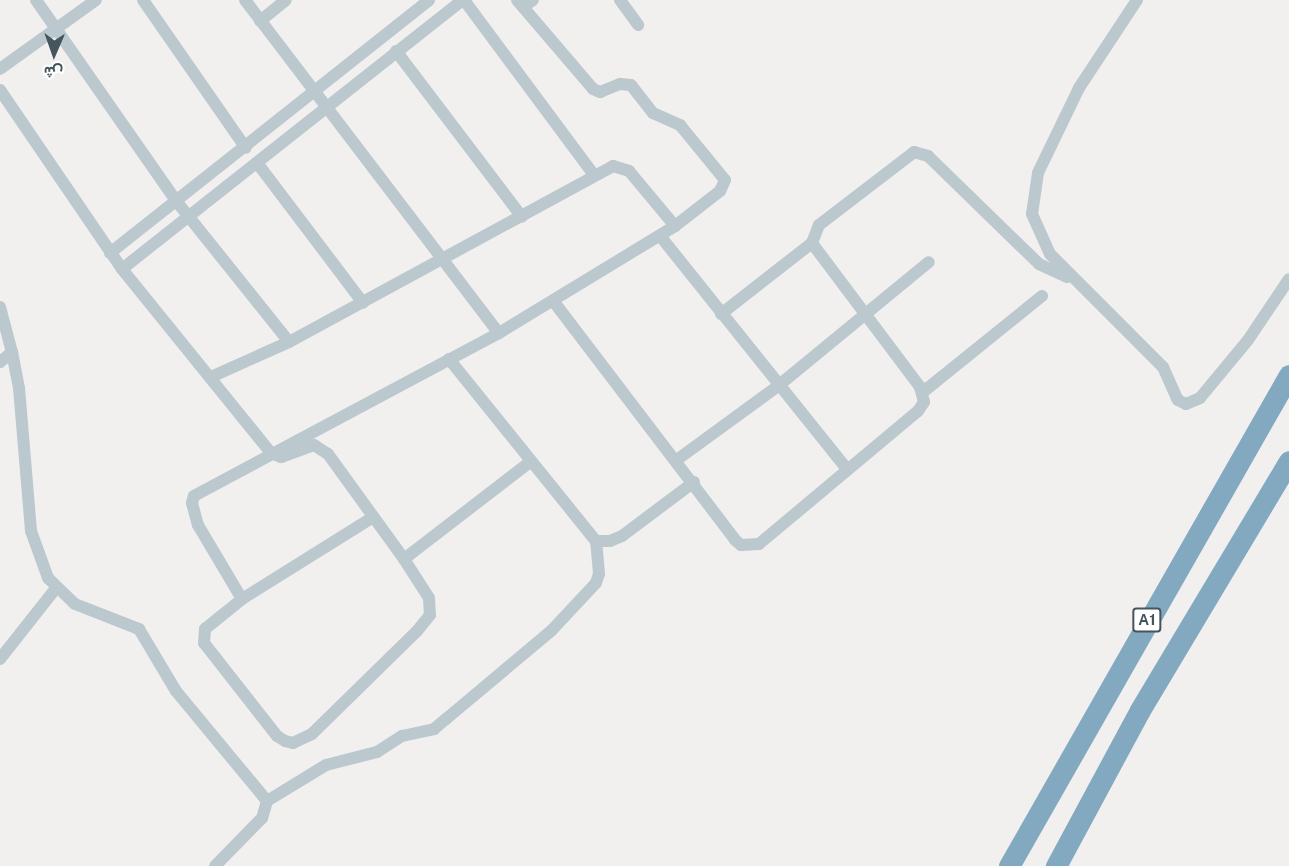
<!DOCTYPE html>
<html>
<head>
<meta charset="utf-8">
<style>
  body { margin:0 }
  #map { position:relative; width:1289px; height:866px; overflow:hidden; background:#f2efef; font-family:"Public Sans",Vazirmatn,sans-serif }
  div>[style] { position:absolute }
  .minor>* { height:12px; margin:-6px; padding:0 6px; transform-origin:6px; border-radius:6px; background:#bbc9cf }
  .motorway>* { height:21px; margin:-10.5px; padding:0 10.5px; transform-origin:10.5px; border-radius:10.5px; background:#83a9c1 }
  span { translate:-50% -50%; white-space:nowrap; text-align:center; line-height:1.15; -webkit-text-stroke:4.5px #fff; paint-order:stroke }
  .shield-label span { padding:2px 4px; background:#fff; border:2px solid; border-radius:4px; -webkit-text-stroke-width:0 }
  .shield-label { font-size:15px; color:#45555e; font-weight:700 }
  .north { position:absolute; left:24px; top:24px; width:60px; height:60px; -webkit-text-stroke:4px #fff; paint-order:stroke; rotate:182deg; font-size:16px; font-weight:700; line-height:24px; text-align:center; color:#45555e }
  .north::after { content:''; display:block; margin:auto; width:21px; height:27px; background:#45555e; clip-path:polygon(50% 0,100% 100%,50% 72%,0 100%) }
</style>
</head>
<body>
<div id="map">
  <div class="minor">
    <div style="left:36px;top:0;width:246px;rotate:55.1deg"></div>
    <div style="left:177px;top:202px;width:179px;rotate:51.3deg"></div>
    <div style="left:143px;top:0;width:180px;rotate:55.2deg"></div>
    <div style="left:245px;top:0;width:419px;rotate:52.7deg"></div>
    <div style="left:464px;top:0;width:218px;rotate:53.4deg"></div>
    <div style="left:517px;top:0;width:117px;rotate:49.5deg"></div>
    <div style="left:593px;top:89px;width:8px;rotate:23deg"></div>
    <div style="left:600px;top:92px;width:22px;rotate:-22deg"></div>
    <div style="left:620px;top:84px;width:11px;rotate:5deg"></div>
    <div style="left:631px;top:85px;width:36px;rotate:52deg"></div>
    <div style="left:653px;top:113px;width:30px;rotate:24deg"></div>
    <div style="left:680px;top:125px;width:71px;rotate:50.7deg"></div>
    <div style="left:725px;top:180px;width:12px;rotate:114deg"></div>
    <div style="left:720px;top:191px;width:57px;rotate:142.1deg"></div>
    <div style="left:620px;top:0;width:31px;rotate:54deg"></div>
    <div style="left:1137px;top:0;width:105px;rotate:123.4deg"></div>
    <div style="left:1079px;top:88px;width:94px;rotate:115.8deg"></div>
    <div style="left:1038px;top:173px;width:41px;rotate:98.3deg"></div>
    <div style="left:1032px;top:214px;width:44px;rotate:65.8deg"></div>
    <div style="left:1050px;top:254px;width:160px;rotate:45deg"></div>
    <div style="left:1163px;top:367px;width:36px;rotate:66deg"></div>
    <div style="left:1178px;top:400px;width:9px;rotate:27deg"></div>
    <div style="left:1186px;top:404px;width:15px;rotate:-23deg"></div>
    <div style="left:1200px;top:398px;width:75px;rotate:-50.4deg"></div>
    <div style="left:1248px;top:340px;width:73px;rotate:-56.1deg"></div>
    <div style="left:523px;top:7px;width:12px;rotate:-35deg"></div>
    <div style="left:260px;top:21px;width:33px;rotate:-39deg"></div>
    <div style="left:396px;top:51px;width:208px;rotate:52.8deg"></div>
    <div style="left:0;top:69px;width:118px;rotate:-35.7deg"></div>
    <div style="left:0;top:90px;width:217px;rotate:55.7deg"></div>
    <div style="left:122px;top:269px;width:237px;rotate:51deg"></div>
    <div style="left:271px;top:453px;width:11px;rotate:22deg"></div>
    <div style="left:281px;top:457px;width:35px;rotate:-20deg"></div>
    <div style="left:314px;top:445px;width:17px;rotate:33deg"></div>
    <div style="left:328px;top:454px;width:130px;rotate:54.1deg"></div>
    <div style="left:404px;top:559px;width:46px;rotate:57.3deg"></div>
    <div style="left:429px;top:598px;width:17px;rotate:87deg"></div>
    <div style="left:430px;top:615px;width:21px;rotate:129deg"></div>
    <div style="left:417px;top:631px;width:147px;rotate:135.6deg"></div>
    <div style="left:312px;top:734px;width:21px;rotate:155deg"></div>
    <div style="left:293px;top:743px;width:8px;rotate:-166deg"></div>
    <div style="left:285px;top:741px;width:9px;rotate:-148deg"></div>
    <div style="left:277px;top:736px;width:118px;rotate:-128.1deg"></div>
    <div style="left:204px;top:643px;width:14px;rotate:-86deg"></div>
    <div style="left:205px;top:629px;width:48px;rotate:-39deg"></div>
    <div style="left:242px;top:599px;width:155px;rotate:-32deg"></div>
    <div style="left:258px;top:164px;width:174px;rotate:52.9deg"></div>
    <div style="left:661px;top:237px;width:297px;rotate:51.3deg"></div>
    <div style="left:110px;top:253px;width:407px;rotate:-38.4deg"></div>
    <div style="left:122px;top:269px;width:434px;rotate:-38.3deg"></div>
    <div style="left:554px;top:302px;width:299px;rotate:52.7deg"></div>
    <div style="left:735px;top:540px;width:8px;rotate:40deg"></div>
    <div style="left:741px;top:545px;width:18px;rotate:-3deg"></div>
    <div style="left:759px;top:544px;width:207px;rotate:-39.9deg"></div>
    <div style="left:918px;top:411px;width:11px;rotate:-56deg"></div>
    <div style="left:924px;top:402px;width:16px;rotate:-105deg"></div>
    <div style="left:920px;top:387px;width:180px;rotate:-126.9deg"></div>
    <div style="left:0;top:307px;width:47px;rotate:75.1deg"></div>
    <div style="left:12px;top:352px;width:16px;rotate:140deg"></div>
    <div style="left:721px;top:314px;width:115px;rotate:-38deg"></div>
    <div style="left:812px;top:243px;width:19px;rotate:-69deg"></div>
    <div style="left:819px;top:225px;width:120px;rotate:-37.5deg"></div>
    <div style="left:914px;top:152px;width:15px;rotate:16deg"></div>
    <div style="left:928px;top:156px;width:155px;rotate:44.2deg"></div>
    <div style="left:1039px;top:264px;width:31px;rotate:25deg"></div>
    <div style="left:12px;top:352px;width:37px;rotate:79deg"></div>
    <div style="left:19px;top:388px;width:144px;rotate:85.2deg"></div>
    <div style="left:31px;top:531px;width:50px;rotate:70.1deg"></div>
    <div style="left:48px;top:578px;width:37px;rotate:44deg"></div>
    <div style="left:75px;top:604px;width:69px;rotate:21.3deg"></div>
    <div style="left:139px;top:629px;width:72px;rotate:59.2deg"></div>
    <div style="left:176px;top:691px;width:143px;rotate:50.4deg"></div>
    <div style="left:267px;top:801px;width:18px;rotate:106deg"></div>
    <div style="left:262px;top:818px;width:67px;rotate:134.4deg"></div>
    <div style="left:449px;top:359px;width:234px;rotate:51.1deg"></div>
    <div style="left:596px;top:541px;width:14px"></div>
    <div style="left:610px;top:541px;width:13px;rotate:-23deg"></div>
    <div style="left:622px;top:536px;width:90px;rotate:-36.9deg"></div>
    <div style="left:211px;top:377px;width:85px;rotate:-24.2deg"></div>
    <div style="left:289px;top:342px;width:369px;rotate:-28.5deg"></div>
    <div style="left:613px;top:166px;width:17px;rotate:17deg"></div>
    <div style="left:629px;top:171px;width:72px;rotate:50.1deg"></div>
    <div style="left:675px;top:226px;width:206px;rotate:148.7deg"></div>
    <div style="left:499px;top:333px;width:346px;rotate:151.9deg"></div>
    <div style="left:194px;top:496px;width:7px;rotate:106deg"></div>
    <div style="left:192px;top:503px;width:23px;rotate:75deg"></div>
    <div style="left:198px;top:525px;width:86px;rotate:59.3deg"></div>
    <div style="left:923px;top:392px;width:153px;rotate:-38.9deg"></div>
    <div style="left:678px;top:459px;width:124px;rotate:-36.1deg"></div>
    <div style="left:778px;top:386px;width:195px;rotate:-39.4deg"></div>
    <div style="left:404px;top:559px;width:159px;rotate:-37.6deg"></div>
    <div style="left:0;top:659px;width:90px;rotate:-51.7deg"></div>
    <div style="left:267px;top:801px;width:69px;rotate:-31.4deg"></div>
    <div style="left:326px;top:765px;width:53px;rotate:-14.3deg"></div>
    <div style="left:377px;top:752px;width:30px;rotate:-33deg"></div>
    <div style="left:402px;top:736px;width:33px;rotate:-12deg"></div>
    <div style="left:434px;top:729px;width:16px;rotate:-40deg"></div>
    <div style="left:446px;top:719px;width:138px;rotate:-40deg"></div>
    <div style="left:552px;top:630px;width:64px;rotate:-46.9deg"></div>
    <div style="left:596px;top:583px;width:9px;rotate:-72deg"></div>
    <div style="left:599px;top:574px;width:33px;rotate:-95deg"></div>
  </div>
  <div class="motorway">
    <div style="left:1009px;top:866px;width:565px;rotate:-60.31deg"></div>
    <div style="left:1056px;top:866px;width:177px;rotate:-61.7deg"></div>
    <div style="left:1140px;top:710px;width:290px;rotate:-59.1deg"></div>
  </div>
  <div class="shield-label">
    <span style="left:1147px;top:620px">A1</span>
  </div>
  <div class="north">ش</div>
</div>
</body>
</html>
